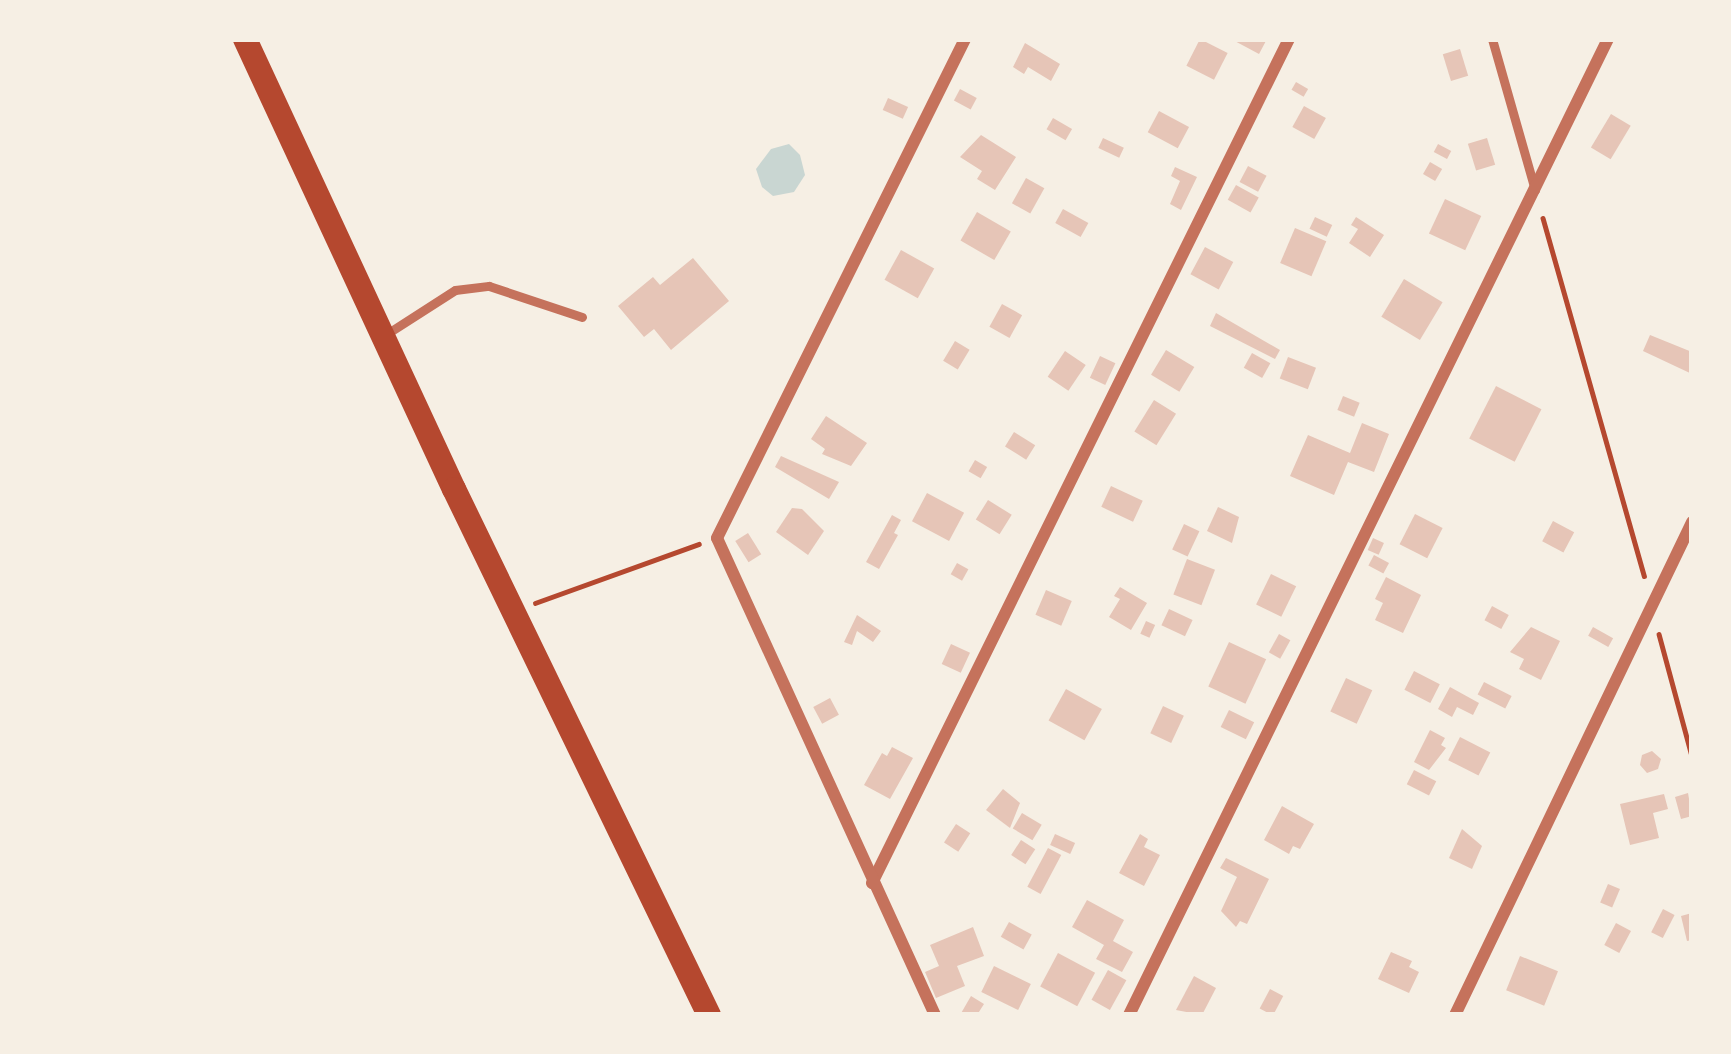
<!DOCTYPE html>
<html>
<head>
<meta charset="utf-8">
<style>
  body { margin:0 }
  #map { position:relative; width:1731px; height:1054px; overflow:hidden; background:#f6efe4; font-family:Barlow,sans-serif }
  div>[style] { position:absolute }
  .water>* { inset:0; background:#c9d6d2 }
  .building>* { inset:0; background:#e6c5b7; transform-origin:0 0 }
  .path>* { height:4.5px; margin:-2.25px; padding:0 2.25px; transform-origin:2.25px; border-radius:2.25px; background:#b5482f }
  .service>* { height:9px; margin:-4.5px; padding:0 4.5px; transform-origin:4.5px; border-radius:4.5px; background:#c5725c }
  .minor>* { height:12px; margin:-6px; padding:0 6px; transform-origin:6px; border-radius:6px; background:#c5725c }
  .secondary>* { height:24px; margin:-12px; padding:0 12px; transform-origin:12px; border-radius:12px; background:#b5482f }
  span { translate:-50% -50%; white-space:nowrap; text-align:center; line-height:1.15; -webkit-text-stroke:12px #f6efe4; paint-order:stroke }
  .frame { position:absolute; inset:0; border:42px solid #f6efe4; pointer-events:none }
</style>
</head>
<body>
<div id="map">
  <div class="water">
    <div style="clip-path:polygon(789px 144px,800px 155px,805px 175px,794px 192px,773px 196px,762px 187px,756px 169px,771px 149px)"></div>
  </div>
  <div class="building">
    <div style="left:1200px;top:39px;width:31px;height:30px;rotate:27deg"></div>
    <div style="clip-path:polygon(1231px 39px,1267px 39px,1259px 54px)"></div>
    <div style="clip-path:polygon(1025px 43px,1060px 64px,1051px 81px,1028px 67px,1024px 74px,1013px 67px)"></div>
    <div style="left:1460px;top:49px;width:28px;height:18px;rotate:73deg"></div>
    <div style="left:1296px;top:82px;width:14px;height:9px;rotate:30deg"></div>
    <div style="left:960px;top:89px;width:19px;height:13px;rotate:28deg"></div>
    <div style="left:888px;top:98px;width:22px;height:13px;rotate:24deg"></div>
    <div style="left:1304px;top:106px;width:25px;height:24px;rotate:29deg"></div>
    <div style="left:1159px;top:111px;width:34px;height:24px;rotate:28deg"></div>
    <div style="left:1611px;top:114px;width:23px;height:39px;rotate:31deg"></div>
    <div style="left:1053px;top:118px;width:22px;height:13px;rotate:30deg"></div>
    <div style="clip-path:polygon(981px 135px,1016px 157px,995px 190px,977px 179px,982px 171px,960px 157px)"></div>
    <div style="left:1103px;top:138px;width:23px;height:11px;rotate:25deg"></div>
    <div style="left:1487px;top:138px;width:28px;height:20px;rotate:73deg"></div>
    <div style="left:1438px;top:144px;width:15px;height:9px;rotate:28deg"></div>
    <div style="left:1430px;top:162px;width:14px;height:14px;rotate:30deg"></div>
    <div style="left:1248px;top:166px;width:21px;height:18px;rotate:28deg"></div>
    <div style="clip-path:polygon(1175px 167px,1197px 177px,1181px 210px,1170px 204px,1180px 181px,1171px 176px)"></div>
    <div style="left:1026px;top:178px;width:21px;height:29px;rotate:29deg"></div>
    <div style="left:1236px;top:185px;width:26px;height:17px;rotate:29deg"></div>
    <div style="left:1445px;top:199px;width:40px;height:38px;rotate:25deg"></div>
    <div style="left:1063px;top:209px;width:29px;height:16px;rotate:29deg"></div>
    <div style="left:977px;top:212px;width:39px;height:33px;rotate:30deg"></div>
    <div style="left:1315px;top:217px;width:19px;height:13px;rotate:25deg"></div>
    <div style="clip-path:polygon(1356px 217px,1384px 235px,1370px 257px,1349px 243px,1358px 229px,1351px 225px)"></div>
    <div style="left:1295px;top:228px;width:34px;height:38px;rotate:23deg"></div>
    <div style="left:1205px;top:247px;width:32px;height:31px;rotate:28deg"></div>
    <div style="left:901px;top:250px;width:38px;height:34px;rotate:29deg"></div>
    <div style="clip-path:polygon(693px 258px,729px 301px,671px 350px,654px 329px,644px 337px,618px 306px,653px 277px,660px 285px)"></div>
    <div style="left:1404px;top:279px;width:45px;height:44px;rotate:31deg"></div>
    <div style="left:1002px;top:304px;width:23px;height:26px;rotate:29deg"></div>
    <div style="clip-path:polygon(1216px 313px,1280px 350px,1275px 359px,1210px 326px)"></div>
    <div style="clip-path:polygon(1650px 335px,1692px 352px,1692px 374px,1643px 351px)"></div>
    <div style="left:955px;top:341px;width:17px;height:23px;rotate:31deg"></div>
    <div style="left:1166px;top:350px;width:33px;height:29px;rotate:31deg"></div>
    <div style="left:1065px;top:351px;width:25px;height:31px;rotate:34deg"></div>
    <div style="left:1252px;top:353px;width:21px;height:17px;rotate:29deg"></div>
    <div style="left:1100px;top:356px;width:17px;height:24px;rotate:25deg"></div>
    <div style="left:1288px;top:357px;width:30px;height:23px;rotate:21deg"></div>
    <div style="left:1496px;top:386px;width:51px;height:59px;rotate:27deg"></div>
    <div style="left:1343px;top:396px;width:18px;height:15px;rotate:22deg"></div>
    <div style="left:1154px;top:400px;width:26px;height:37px;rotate:32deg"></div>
    <div style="clip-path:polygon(826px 416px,867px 443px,851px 466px,822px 454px,825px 449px,811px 439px)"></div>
    <div style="clip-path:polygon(1362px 423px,1389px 434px,1374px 472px,1348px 462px,1334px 495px,1290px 476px,1308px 435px,1350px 453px)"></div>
    <div style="left:1014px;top:432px;width:25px;height:17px;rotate:32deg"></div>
    <div style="clip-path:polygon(781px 456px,839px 482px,829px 499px,775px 467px)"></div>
    <div style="left:975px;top:460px;width:14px;height:13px;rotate:30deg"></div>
    <div style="left:1111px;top:486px;width:35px;height:23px;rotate:25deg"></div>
    <div style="left:927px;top:493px;width:42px;height:32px;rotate:28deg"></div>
    <div style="left:988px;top:500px;width:28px;height:23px;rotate:32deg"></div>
    <div style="clip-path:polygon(1218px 507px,1239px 517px,1232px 543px,1207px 531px)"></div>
    <div style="clip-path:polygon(792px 508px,802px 509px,824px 531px,808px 555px,776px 532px)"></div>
    <div style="left:1415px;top:514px;width:31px;height:34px;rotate:27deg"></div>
    <div style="clip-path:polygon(892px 515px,901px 520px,894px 533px,898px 535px,879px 569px,866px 562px)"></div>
    <div style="left:1553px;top:521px;width:24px;height:23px;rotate:28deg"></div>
    <div style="left:1184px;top:524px;width:17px;height:28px;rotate:25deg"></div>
    <div style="left:748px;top:533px;width:25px;height:15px;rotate:58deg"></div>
    <div style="left:1373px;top:538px;width:12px;height:13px;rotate:24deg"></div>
    <div style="left:1374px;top:555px;width:17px;height:12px;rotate:28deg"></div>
    <div style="left:1187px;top:559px;width:30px;height:38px;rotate:21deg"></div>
    <div style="left:957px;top:563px;width:13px;height:13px;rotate:29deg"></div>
    <div style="left:1271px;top:574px;width:28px;height:34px;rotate:26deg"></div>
    <div style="clip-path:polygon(1386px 577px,1421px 595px,1403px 633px,1375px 620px,1383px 603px,1375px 599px)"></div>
    <div style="clip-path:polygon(1120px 587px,1147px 603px,1131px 630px,1109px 617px,1120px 599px,1114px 596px)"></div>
    <div style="left:1046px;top:590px;width:28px;height:27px;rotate:23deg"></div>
    <div style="left:1492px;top:606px;width:19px;height:16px;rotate:28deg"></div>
    <div style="left:1169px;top:609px;width:26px;height:18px;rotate:25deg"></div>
    <div style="clip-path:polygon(857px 615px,881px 631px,873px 642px,857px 631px,852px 645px,844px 642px)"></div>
    <div style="left:1146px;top:621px;width:10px;height:14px;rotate:24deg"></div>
    <div style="clip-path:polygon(1531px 627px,1560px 641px,1541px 680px,1519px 669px,1524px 659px,1510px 652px)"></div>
    <div style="left:1593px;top:627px;width:23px;height:10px;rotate:29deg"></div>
    <div style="left:1279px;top:634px;width:13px;height:21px;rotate:29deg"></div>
    <div style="left:1229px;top:642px;width:41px;height:49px;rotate:25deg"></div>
    <div style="left:951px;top:644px;width:21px;height:22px;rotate:25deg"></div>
    <div style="left:1414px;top:671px;width:29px;height:21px;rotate:27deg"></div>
    <div style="left:1346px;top:678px;width:29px;height:37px;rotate:25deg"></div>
    <div style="left:1484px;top:682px;width:31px;height:14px;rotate:27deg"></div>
    <div style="clip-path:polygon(1450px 687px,1479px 703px,1473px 715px,1457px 707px,1452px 717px,1438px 709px)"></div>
    <div style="left:1066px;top:689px;width:41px;height:36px;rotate:29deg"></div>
    <div style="left:830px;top:698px;width:19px;height:19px;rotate:62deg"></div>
    <div style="left:1163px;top:706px;width:23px;height:30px;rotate:25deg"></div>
    <div style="left:1229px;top:710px;width:28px;height:19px;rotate:26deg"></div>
    <div style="clip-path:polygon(1430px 730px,1445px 738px,1441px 745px,1446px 748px,1429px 770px,1414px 762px)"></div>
    <div style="left:1460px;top:737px;width:34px;height:26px;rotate:27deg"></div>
    <div style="clip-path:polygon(892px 747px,913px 758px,890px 799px,864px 785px,882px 753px,887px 756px)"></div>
    <div style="clip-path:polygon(1652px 751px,1661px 759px,1658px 769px,1647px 773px,1640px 765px,1642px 755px)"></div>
    <div style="left:1414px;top:770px;width:25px;height:16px;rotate:27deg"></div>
    <div style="clip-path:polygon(1003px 789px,1020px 803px,1010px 828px,986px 810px)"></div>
    <div style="clip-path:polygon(1688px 793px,1692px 816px,1681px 819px,1675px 797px)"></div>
    <div style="clip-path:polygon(1664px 794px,1668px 809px,1653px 813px,1659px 838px,1630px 845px,1620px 804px)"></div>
    <div style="clip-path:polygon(1282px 806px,1314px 824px,1300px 849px,1293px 846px,1289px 854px,1264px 840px)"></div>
    <div style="left:1022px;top:813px;width:23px;height:18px;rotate:31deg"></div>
    <div style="left:956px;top:824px;width:17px;height:22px;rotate:33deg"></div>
    <div style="clip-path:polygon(1462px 829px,1482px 846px,1472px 869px,1449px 858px)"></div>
    <div style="left:1055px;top:834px;width:22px;height:12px;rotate:24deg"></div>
    <div style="clip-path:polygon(1140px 834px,1148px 839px,1144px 847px,1160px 855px,1144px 886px,1119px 873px)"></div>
    <div style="left:1021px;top:840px;width:17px;height:18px;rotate:33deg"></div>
    <div style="left:1048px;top:848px;width:15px;height:44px;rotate:28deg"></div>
    <div style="clip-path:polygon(1226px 858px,1269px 879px,1247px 924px,1240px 921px,1236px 927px,1221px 911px,1237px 877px,1220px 868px)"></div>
    <div style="left:1608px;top:884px;width:13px;height:20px;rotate:23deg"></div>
    <div style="clip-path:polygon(1087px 900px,1124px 920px,1113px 941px,1133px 952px,1122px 972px,1096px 959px,1104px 945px,1072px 927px)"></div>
    <div style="left:1663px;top:909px;width:13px;height:26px;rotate:27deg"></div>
    <div style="clip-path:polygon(1692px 913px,1692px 940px,1687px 941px,1681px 916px)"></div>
    <div style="left:1009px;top:922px;width:26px;height:17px;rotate:29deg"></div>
    <div style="left:1616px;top:923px;width:17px;height:25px;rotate:28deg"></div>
    <div style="clip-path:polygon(973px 927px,984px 956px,957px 966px,965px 986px,936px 998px,925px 972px,939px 966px,930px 945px)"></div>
    <div style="clip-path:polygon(1391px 952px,1412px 961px,1409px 967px,1419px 972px,1409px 993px,1378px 979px)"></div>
    <div style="left:1058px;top:953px;width:42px;height:38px;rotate:28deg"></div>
    <div style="left:1520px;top:956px;width:41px;height:37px;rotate:22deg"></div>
    <div style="left:994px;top:966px;width:41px;height:29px;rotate:26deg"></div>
    <div style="left:1108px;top:970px;width:21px;height:34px;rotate:29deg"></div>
    <div style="clip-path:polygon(1194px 976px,1216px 988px,1202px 1015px,1176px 1010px)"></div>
    <div style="left:1270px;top:989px;width:15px;height:22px;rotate:28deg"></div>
    <div style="clip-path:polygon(971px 996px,984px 1004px,977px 1015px,960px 1015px)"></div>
  </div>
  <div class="path">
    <div style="left:1543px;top:218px;width:372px;rotate:74.2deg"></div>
    <div style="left:535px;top:603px;width:174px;rotate:-19.8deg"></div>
    <div style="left:1659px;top:634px;width:126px;rotate:74.9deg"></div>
  </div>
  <div class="service">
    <div style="left:1492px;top:39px;width:157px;rotate:74.1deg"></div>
    <div style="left:385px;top:335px;width:83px;rotate:-32.7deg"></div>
    <div style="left:455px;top:290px;width:34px;rotate:-7deg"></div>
    <div style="left:489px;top:286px;width:98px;rotate:18.4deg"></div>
  </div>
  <div class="minor">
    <div style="left:872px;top:883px;width:941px;rotate:-63.71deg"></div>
    <div style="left:935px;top:1015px;width:524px;rotate:-114.56deg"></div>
    <div style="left:717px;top:538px;width:557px;rotate:-63.57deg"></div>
    <div style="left:1129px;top:1015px;width:1087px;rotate:-63.86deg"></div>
    <div style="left:1455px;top:1015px;width:547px;rotate:-64.32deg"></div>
  </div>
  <div class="secondary">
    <div style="left:245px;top:39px;width:496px;rotate:65.1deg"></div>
    <div style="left:454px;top:489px;width:585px;rotate:64.14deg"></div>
  </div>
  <div class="frame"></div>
</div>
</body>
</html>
